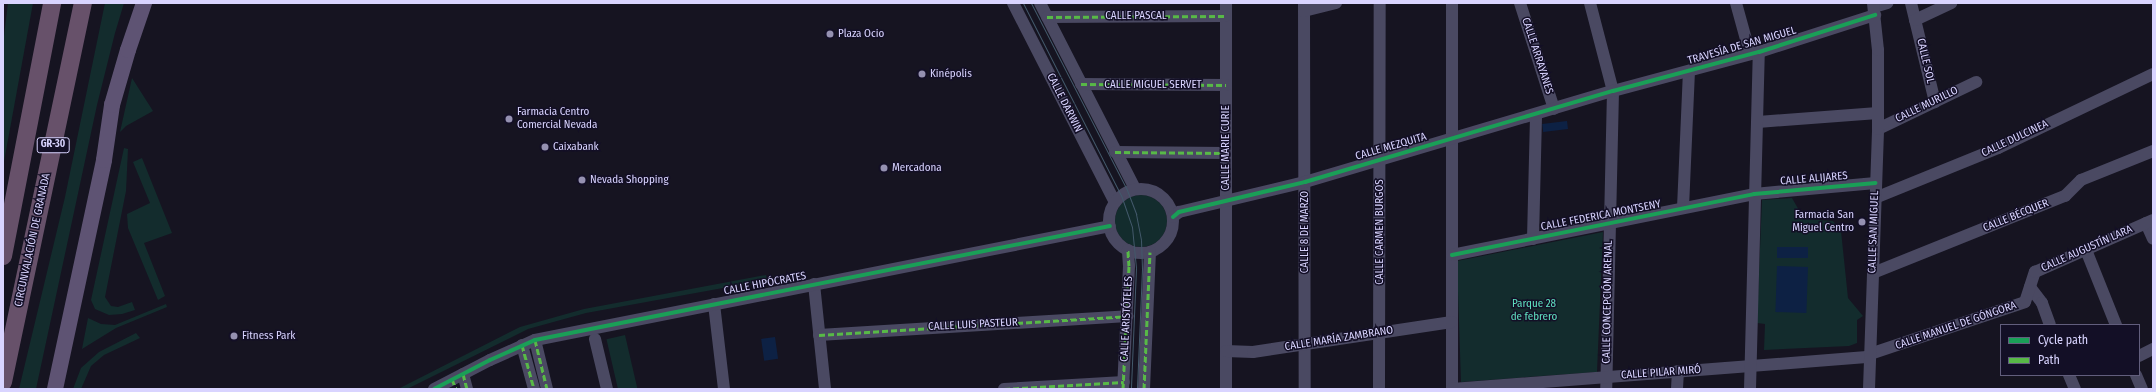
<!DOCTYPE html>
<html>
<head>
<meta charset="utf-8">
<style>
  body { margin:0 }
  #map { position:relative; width:2156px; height:392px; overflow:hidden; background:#161421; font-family:"Fira Sans Condensed",sans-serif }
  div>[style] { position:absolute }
  .green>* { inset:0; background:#132c2d; transform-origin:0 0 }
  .round { border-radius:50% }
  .water>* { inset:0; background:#0d2144; transform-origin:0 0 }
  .minor>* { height:12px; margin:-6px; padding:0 6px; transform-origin:6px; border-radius:6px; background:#4a4962 }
  .minor>.ring { margin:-6px; padding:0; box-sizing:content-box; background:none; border:12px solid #4a4962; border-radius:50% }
  .major>* { height:16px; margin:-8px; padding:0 8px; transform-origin:8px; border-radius:8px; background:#5e5373 }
  .highway>* { height:18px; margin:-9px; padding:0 9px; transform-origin:9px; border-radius:9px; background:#67516a }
  .tram>* { height:1px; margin:-0.5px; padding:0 0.5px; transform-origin:0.5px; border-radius:0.5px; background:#43596b }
  .quiet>* { height:3px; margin-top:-1.5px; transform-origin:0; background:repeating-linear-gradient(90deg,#58b947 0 6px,transparent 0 9px) }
  .cycleway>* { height:4px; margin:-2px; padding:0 2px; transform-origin:2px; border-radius:2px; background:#1a9f57 }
  .dots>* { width:11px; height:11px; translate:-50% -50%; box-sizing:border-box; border:2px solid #130f26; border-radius:50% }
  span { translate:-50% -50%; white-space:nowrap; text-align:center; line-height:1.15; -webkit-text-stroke:3px #130f26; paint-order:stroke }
  .shield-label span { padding:1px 3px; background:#130f26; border:1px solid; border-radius:3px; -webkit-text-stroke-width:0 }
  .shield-label { font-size:10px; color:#d9d4ff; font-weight:700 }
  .street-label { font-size:11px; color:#d9d4ff }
  .poi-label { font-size:11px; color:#d9d4ff }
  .left { translate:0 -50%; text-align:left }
  .right { translate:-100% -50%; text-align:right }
  .park-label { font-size:11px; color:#5fe0c0 }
  .frame { position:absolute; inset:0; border:4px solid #d9d4ff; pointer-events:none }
  .legend { position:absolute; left:2000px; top:324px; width:140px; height:52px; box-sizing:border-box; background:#130f26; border:1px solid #625e7d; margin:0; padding:5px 7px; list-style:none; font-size:12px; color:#d9d4ff }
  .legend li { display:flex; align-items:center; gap:8px; height:20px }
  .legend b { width:20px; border:1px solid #625e7d }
</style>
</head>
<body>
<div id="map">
  <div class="green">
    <div style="clip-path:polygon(8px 3px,33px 3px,3px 167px,3px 44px)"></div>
    <div style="clip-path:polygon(105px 3px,124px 3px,115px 33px,97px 105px,36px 389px,19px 389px,65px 197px)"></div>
    <div style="clip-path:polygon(132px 78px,153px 111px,126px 126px,120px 132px)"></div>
    <div style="clip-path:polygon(124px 148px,128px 149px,126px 191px,105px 297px,111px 306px,118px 307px,132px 302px,135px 310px,122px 314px,109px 315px,95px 309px,91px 300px)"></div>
    <div style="clip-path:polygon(142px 158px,172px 233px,144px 243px,165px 296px,158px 300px,128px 228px,127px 214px,150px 203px,133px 162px)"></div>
    <div class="round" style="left:1115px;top:195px;width:52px;height:52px"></div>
    <div style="clip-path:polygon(1792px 198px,1804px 219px,1833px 221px,1841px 231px,1848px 298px,1863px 316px,1857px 320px,1857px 343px,1849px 346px,1764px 350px,1765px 324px,1757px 323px,1762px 200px)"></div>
    <div style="clip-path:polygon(1603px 232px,1597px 372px,1461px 382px,1457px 261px)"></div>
    <div style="clip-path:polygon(766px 275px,767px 280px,586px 313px,528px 329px,407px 389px,398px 389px,520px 327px,584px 309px)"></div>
    <div style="clip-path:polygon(166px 304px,167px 307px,116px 328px,82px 349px,88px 318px,101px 324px,115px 325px)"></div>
    <div style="clip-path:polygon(136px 333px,140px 338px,104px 355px,91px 366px,81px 389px,73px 389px,81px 368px,99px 352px)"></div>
    <div style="left:625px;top:335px;width:55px;height:19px;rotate:77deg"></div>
  </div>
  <div class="water">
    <div style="left:1567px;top:121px;width:8px;height:25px;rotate:83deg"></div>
    <div style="left:1777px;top:247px;width:31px;height:11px"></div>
    <div style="left:1777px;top:266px;width:31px;height:46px;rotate:2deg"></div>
    <div style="left:775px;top:337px;width:22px;height:14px;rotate:82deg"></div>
  </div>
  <div class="minor">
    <div style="left:1013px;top:3px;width:224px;rotate:62.9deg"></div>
    <div style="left:1040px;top:3px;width:209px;rotate:62.9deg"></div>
    <div style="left:1226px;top:3px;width:386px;rotate:90deg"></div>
    <div style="left:1304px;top:3px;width:386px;rotate:89.9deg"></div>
    <div style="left:1452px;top:3px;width:386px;rotate:90deg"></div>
    <div style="left:1520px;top:3px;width:111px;rotate:72.2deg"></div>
    <div style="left:1590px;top:3px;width:91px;rotate:75.4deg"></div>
    <div style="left:1613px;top:91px;width:298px;rotate:91.3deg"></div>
    <div style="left:1736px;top:3px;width:53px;rotate:74.6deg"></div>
    <div style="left:1911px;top:3px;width:102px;rotate:76.4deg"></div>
    <div style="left:1874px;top:7px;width:14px;rotate:-17deg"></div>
    <div style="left:1304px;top:11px;width:33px;rotate:-14deg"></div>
    <div style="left:1047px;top:17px;width:178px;rotate:-0.3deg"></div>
    <div style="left:1915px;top:20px;width:40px;rotate:-25deg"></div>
    <div style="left:1081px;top:84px;width:145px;rotate:0.4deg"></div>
    <div style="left:1758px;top:122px;width:120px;rotate:-4.3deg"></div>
    <div style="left:1878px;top:129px;width:109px;rotate:-25.6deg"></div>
    <div style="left:1115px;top:152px;width:111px;rotate:0.5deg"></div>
    <div class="ring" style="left:1109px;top:189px;width:52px;height:52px"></div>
    <div style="left:1875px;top:198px;width:133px;rotate:-22.1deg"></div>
    <div style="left:1998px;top:148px;width:172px;rotate:-25.5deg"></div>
    <div style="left:1683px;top:208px;width:137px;rotate:-87.5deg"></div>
    <div style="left:1173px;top:217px;width:8px;rotate:-40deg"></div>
    <div style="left:1179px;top:212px;width:130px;rotate:-13.4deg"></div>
    <div style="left:1305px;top:182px;width:321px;rotate:-16.5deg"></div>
    <div style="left:1613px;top:91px;width:151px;rotate:-15deg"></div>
    <div style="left:1759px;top:52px;width:122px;rotate:-17.7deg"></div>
    <div style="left:2146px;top:223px;width:17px;rotate:66deg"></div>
    <div style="left:1533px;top:239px;width:125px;rotate:-88.6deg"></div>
    <div style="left:2086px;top:250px;width:81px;rotate:68.2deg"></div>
    <div style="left:1452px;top:255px;width:308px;rotate:-11.4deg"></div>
    <div style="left:1754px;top:194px;width:122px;rotate:-5.2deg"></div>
    <div style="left:1873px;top:273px;width:207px;rotate:-21.9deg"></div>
    <div style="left:2065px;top:196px;width:23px;rotate:-45deg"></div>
    <div style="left:2081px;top:180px;width:78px;rotate:-21.9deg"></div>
    <div style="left:814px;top:284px;width:106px;rotate:84deg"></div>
    <div style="left:2030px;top:287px;width:20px;rotate:53deg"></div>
    <div style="left:2042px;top:303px;width:23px;rotate:70deg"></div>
    <div style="left:714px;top:304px;width:86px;rotate:83.3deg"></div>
    <div style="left:819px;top:335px;width:309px;rotate:-3.5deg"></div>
    <div style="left:595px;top:339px;width:51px;rotate:76.5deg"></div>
    <div style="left:535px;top:340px;width:50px;rotate:76.2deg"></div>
    <div style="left:522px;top:345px;width:46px;rotate:74.7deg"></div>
    <div style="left:1226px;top:351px;width:27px;rotate:2deg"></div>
    <div style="left:1253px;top:352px;width:201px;rotate:-8.6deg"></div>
    <div style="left:1870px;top:354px;width:163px;rotate:-18.5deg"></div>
    <div style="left:2025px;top:302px;width:32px;rotate:-72deg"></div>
    <div style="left:2035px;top:272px;width:129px;rotate:-23.8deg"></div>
    <div style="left:2139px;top:356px;width:16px;rotate:-27deg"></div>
    <div style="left:463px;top:374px;width:16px;rotate:75deg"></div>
    <div style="left:2069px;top:375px;width:15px;rotate:67deg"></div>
    <div style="left:2136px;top:375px;width:15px;rotate:67deg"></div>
    <div style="left:434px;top:389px;width:63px;rotate:-27.4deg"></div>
    <div style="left:490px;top:360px;width:49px;rotate:-24deg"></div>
    <div style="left:535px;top:340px;width:586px;rotate:-11.21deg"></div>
    <div style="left:1004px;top:389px;width:120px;rotate:-3.3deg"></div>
    <div style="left:1123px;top:389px;width:123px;rotate:-87.2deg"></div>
    <div style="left:1129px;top:266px;width:16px;rotate:-94deg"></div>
    <div style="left:1144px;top:389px;width:137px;rotate:-87.5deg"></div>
    <div style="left:1379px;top:389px;width:386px;rotate:-89.9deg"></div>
    <div style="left:1452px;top:389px;width:419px;rotate:-4.4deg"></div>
    <div style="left:1677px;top:389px;width:18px;rotate:-87deg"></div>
    <div style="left:1750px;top:389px;width:337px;rotate:-88.5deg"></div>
    <div style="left:1869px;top:389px;width:260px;rotate:-88deg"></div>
    <div style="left:1878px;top:129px;width:79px;rotate:-90deg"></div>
    <div style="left:1878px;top:50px;width:47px;rotate:-96.1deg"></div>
  </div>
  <div class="major">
    <div style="left:55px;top:389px;width:234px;rotate:-77.9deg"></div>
    <div style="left:104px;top:160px;width:56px;rotate:-81.7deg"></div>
    <div style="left:112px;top:105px;width:57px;rotate:-73.8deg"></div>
    <div style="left:128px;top:50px;width:50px;rotate:-71.2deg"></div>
  </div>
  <div class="highway">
    <div style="left:3px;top:256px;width:258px;rotate:-79deg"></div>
    <div style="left:3px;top:382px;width:387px;rotate:-78.1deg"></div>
  </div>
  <div class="tram">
    <div style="left:1023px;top:3px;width:216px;rotate:63deg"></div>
    <div style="left:1121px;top:195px;width:34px;rotate:71deg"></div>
    <div style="left:1132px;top:227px;width:41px;rotate:84.4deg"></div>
    <div style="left:1136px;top:268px;width:121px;rotate:92.4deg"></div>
    <div style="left:1031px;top:3px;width:210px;rotate:62.8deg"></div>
    <div style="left:1127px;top:190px;width:26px;rotate:69deg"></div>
    <div style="left:1136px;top:214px;width:26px;rotate:79deg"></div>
    <div style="left:1141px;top:240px;width:29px;rotate:88deg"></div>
    <div style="left:1142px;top:269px;width:120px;rotate:92.4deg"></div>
  </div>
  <div class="quiet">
    <div style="left:1047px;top:17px;width:178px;rotate:-0.3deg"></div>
    <div style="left:1081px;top:84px;width:145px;rotate:0.4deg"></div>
    <div style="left:1115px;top:152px;width:111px;rotate:0.5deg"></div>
    <div style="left:819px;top:335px;width:309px;rotate:-3.5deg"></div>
    <div style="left:535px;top:340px;width:50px;rotate:76.2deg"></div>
    <div style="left:522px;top:345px;width:46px;rotate:74.7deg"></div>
    <div style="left:463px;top:374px;width:16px;rotate:75deg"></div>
    <div style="left:452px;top:379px;width:11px;rotate:68deg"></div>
    <div style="left:1004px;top:389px;width:120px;rotate:-3.3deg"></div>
    <div style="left:1123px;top:389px;width:123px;rotate:-87.2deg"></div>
    <div style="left:1129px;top:266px;width:16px;rotate:-94deg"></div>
    <div style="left:1144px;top:389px;width:137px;rotate:-87.5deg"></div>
  </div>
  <div class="cycleway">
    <div style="left:1173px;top:217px;width:8px;rotate:-40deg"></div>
    <div style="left:1179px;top:212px;width:130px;rotate:-13.4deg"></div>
    <div style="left:1305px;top:182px;width:321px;rotate:-16.5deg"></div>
    <div style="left:1613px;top:91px;width:151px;rotate:-15deg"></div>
    <div style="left:1759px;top:52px;width:122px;rotate:-17.7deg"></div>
    <div style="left:1452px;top:255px;width:308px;rotate:-11.4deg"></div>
    <div style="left:1754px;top:194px;width:122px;rotate:-5.2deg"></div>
    <div style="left:434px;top:389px;width:63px;rotate:-27.4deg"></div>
    <div style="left:490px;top:360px;width:49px;rotate:-24deg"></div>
    <div style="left:535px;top:340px;width:586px;rotate:-11.21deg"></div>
  </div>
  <div class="dots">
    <div style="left:830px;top:34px;background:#9591b1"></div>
    <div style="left:922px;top:74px;background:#9591b1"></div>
    <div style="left:509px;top:119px;background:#9591b1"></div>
    <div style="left:545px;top:147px;background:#9591b1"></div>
    <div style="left:884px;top:168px;background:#9591b1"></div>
    <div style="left:582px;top:180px;background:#9591b1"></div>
    <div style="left:1862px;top:222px;background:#9591b1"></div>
    <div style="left:234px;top:336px;background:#9591b1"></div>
  </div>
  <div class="shield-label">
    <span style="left:53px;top:145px">GR-30</span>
  </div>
  <div class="street-label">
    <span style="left:1136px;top:16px">CALLE PASCAL</span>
    <span style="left:1742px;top:46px;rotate:-16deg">TRAVESÍA DE SAN MIGUEL</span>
    <span style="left:1537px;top:56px;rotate:72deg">CALLE ARRAYANES</span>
    <span style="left:1925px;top:61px;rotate:77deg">CALLE SOL</span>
    <span style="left:1153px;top:85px">CALLE MIGUEL SERVET</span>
    <span style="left:1064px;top:103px;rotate:63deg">CALLE DARWIN</span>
    <span style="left:1927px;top:105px;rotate:-26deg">CALLE MURILLO</span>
    <span style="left:2015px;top:139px;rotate:-25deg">CALLE DULCINEA</span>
    <span style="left:1391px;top:147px;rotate:-16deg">CALLE MEZQUITA</span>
    <span style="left:1226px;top:148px;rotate:-90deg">CALLE MARIE CURIE</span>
    <span style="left:1814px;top:179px;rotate:-5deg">CALLE ALIJARES</span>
    <span style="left:1601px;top:216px;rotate:-11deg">CALLE FEDERICA MONTSENY</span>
    <span style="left:2016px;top:216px;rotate:-22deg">CALLE BÉCQUER</span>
    <span style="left:1305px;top:232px;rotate:-90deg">CALLE 8 DE MARZO</span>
    <span style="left:1380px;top:232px;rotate:-90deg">CALLE CARMEN BURGOS</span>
    <span style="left:1874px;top:232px;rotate:-88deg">CALLE SAN MIGUEL</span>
    <span style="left:33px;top:240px;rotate:-78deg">CIRCUNVALACIÓN DE GRANADA</span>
    <span style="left:2087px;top:249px;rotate:-24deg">CALLE AUGUSTÍN LARA</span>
    <span style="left:765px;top:284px;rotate:-11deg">CALLE HIPÓCRATES</span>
    <span style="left:1608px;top:302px;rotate:-89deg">CALLE CONCEPCIÓN ARENAL</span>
    <span style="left:1127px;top:319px;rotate:-87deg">CALLE ARISTÓTELES</span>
    <span style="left:973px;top:325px;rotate:-3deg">CALLE LUIS PASTEUR</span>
    <span style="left:1956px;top:326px;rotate:-19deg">CALLE MANUEL DE GÓNGORA</span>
    <span style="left:1339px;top:339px;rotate:-9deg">CALLE MARÍA ZAMBRANO</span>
    <span style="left:1661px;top:373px;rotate:-4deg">CALLE PILAR MIRÓ</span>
  </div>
  <div class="poi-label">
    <span class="left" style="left:838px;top:34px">Plaza Ocio</span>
    <span class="left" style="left:930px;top:74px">Kinépolis</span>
    <span class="left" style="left:517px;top:119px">Farmacia Centro<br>Comercial Nevada</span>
    <span class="left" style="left:553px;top:147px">Caixabank</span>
    <span class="left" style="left:892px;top:168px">Mercadona</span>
    <span class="left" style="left:590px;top:180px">Nevada Shopping</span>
    <span class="right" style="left:1854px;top:222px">Farmacia San<br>Miguel Centro</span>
    <span class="left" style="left:242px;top:336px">Fitness Park</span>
  </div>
  <div class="park-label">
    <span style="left:1534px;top:311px">Parque 28<br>de febrero</span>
  </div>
  <div class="frame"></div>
  <ul class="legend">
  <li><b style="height:5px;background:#1a9f57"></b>Cycle path</li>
  <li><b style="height:5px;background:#58b947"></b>Path</li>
  </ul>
</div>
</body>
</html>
